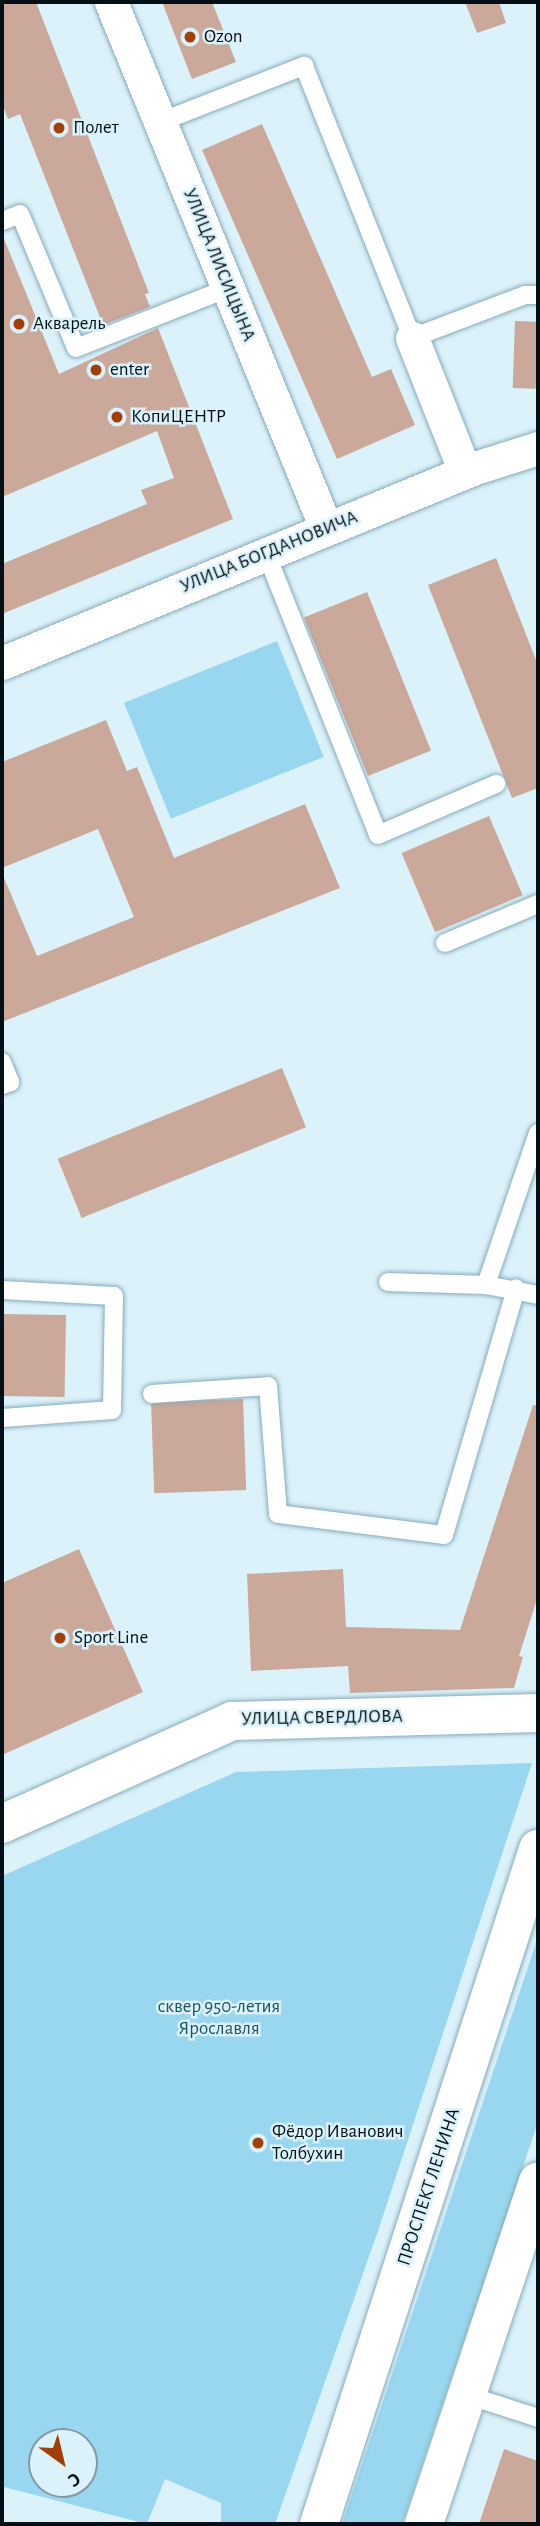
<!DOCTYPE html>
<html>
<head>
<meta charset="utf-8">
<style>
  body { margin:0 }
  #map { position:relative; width:540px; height:2526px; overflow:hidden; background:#dbf2fb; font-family:"Alegreya Sans",sans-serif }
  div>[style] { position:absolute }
  .green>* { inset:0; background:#98d7ef; transform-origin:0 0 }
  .building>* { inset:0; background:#caa89a; transform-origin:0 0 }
  .roads { filter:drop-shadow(0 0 2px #87abba) drop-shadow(0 0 2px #87abba) }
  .lane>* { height:18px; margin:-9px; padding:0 9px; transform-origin:9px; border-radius:9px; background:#fff }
  .street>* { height:33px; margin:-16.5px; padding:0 16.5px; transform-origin:16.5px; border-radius:16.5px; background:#fff }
  .secondary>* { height:38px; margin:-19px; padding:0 19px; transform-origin:19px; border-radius:19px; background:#fff }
  .dots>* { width:19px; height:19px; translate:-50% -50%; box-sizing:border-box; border:4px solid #dbf2fb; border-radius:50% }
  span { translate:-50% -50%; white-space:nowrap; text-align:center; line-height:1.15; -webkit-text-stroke:5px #dbf2fb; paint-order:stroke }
  .poi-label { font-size:19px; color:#041015 }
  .left { translate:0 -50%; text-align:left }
  .street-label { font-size:19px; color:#041015 }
  .park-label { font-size:19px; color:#1a5365 }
  .frame { position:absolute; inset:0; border:4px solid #041015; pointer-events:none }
  .north { position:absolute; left:28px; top:2428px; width:70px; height:70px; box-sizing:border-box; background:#dbf2fb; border:2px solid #85989f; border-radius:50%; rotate:146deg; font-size:19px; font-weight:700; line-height:28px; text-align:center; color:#041015 }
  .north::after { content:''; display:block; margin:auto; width:24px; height:32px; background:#a23f04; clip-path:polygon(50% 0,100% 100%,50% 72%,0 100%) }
</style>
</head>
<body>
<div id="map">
  <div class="green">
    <div style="left:277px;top:641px;width:125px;height:165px;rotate:68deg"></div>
    <div style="clip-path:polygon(evenodd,532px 1763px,379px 2228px,275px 2524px,221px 2524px,221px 2503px,165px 2479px,147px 2524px,4px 2487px,2px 1876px,236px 1772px,532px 1763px,84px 2442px,84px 2484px,42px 2484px,42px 2442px,84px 2442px)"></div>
    <div style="clip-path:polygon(538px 1937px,538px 2122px,402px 2524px,342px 2524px)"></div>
  </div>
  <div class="building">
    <div style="clip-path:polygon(2px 2px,36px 2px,149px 293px,145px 294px,150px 307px,103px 325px,20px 114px,8px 119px,2px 103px)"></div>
    <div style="clip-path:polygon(162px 2px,212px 2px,236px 62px,192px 79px)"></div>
    <div style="clip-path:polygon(465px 2px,499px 2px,506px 23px,477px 33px)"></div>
    <div style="clip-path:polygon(262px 124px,372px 377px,391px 369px,415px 425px,337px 459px,202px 150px)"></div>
    <div style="clip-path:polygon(2px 234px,59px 374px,158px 328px,233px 519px,2px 614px,2px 564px,147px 504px,141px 490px,174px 478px,157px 431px,2px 497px)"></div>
    <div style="left:515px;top:321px;width:23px;height:67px;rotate:2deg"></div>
    <div style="clip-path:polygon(496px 558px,538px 665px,538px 788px,512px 798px,428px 585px)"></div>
    <div style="left:367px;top:592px;width:171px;height:68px;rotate:68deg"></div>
    <div style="clip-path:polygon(106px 720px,127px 771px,137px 767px,174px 858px,305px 804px,340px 888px,2px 1022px,2px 873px,37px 956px,134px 917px,98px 829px,2px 868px,2px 762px)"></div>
    <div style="left:489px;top:816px;width:86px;height:95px;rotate:67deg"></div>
    <div style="left:282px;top:1068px;width:64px;height:242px;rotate:68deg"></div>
    <div style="left:2px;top:1314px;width:64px;height:82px;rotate:1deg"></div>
    <div style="left:243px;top:1399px;width:91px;height:92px;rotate:88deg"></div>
    <div style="clip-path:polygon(533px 1405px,538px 1406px,538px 1596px,519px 1656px,523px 1657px,514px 1688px,350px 1693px,348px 1666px,251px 1671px,247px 1574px,343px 1569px,346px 1627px,460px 1630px)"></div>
    <div style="clip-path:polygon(79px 1549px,143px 1692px,2px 1755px,2px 1583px)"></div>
    <div style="clip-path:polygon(504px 2449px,538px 2461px,538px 2524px,479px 2524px)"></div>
  </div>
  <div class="roads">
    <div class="lane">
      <div style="left:160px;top:122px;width:155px;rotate:-21.3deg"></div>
      <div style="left:304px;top:66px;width:293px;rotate:68.3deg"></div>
      <div style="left:412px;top:338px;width:121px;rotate:-20.8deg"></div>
      <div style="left:525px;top:295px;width:13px"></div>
      <div style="left:2px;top:221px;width:19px;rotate:-21deg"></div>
      <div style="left:20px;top:214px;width:145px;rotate:67.3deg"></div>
      <div style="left:76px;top:348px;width:163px;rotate:-21.5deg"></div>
      <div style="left:266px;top:553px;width:303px;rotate:68.3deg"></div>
      <div style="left:378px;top:835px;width:129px;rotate:-23.4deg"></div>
      <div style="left:445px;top:943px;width:101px;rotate:-22.8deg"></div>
      <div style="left:2px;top:1062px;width:22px;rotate:68deg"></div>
      <div style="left:10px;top:1082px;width:9px;rotate:159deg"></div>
      <div style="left:538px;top:1133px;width:161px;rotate:108.9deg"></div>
      <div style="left:486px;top:1285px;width:53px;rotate:10.9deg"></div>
      <div style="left:388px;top:1282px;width:98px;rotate:1.8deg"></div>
      <div style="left:2px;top:1290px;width:112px;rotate:3.1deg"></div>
      <div style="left:114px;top:1296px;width:114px;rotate:91deg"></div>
      <div style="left:112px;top:1410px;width:110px;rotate:175.8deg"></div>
      <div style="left:152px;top:1394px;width:116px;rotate:-3.9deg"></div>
      <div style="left:268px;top:1386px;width:128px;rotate:85.5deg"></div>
      <div style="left:278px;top:1514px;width:167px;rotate:7.2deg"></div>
      <div style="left:444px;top:1535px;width:257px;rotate:-73.7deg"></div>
      <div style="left:467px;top:2395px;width:75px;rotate:17.9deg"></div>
    </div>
    <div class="street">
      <div style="left:111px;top:2px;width:568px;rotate:67.77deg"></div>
      <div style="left:412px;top:338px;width:144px;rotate:68.4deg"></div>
      <div style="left:2px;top:663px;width:512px;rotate:-22.4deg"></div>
      <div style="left:475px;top:468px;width:66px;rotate:-17.6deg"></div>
    </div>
    <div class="secondary">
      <div style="left:2px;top:1824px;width:252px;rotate:-24.1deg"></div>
      <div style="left:232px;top:1721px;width:306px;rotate:-1.5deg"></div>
      <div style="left:319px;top:2524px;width:710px;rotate:-72.02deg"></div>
      <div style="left:424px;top:2524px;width:361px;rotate:-71.6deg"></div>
    </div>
  </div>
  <div class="dots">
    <div style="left:190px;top:37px;background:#a23f04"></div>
    <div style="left:59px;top:128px;background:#a23f04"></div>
    <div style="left:19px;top:324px;background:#a23f04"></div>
    <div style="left:96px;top:370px;background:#a23f04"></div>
    <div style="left:117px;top:417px;background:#a23f04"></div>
    <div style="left:60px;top:1638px;background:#a23f04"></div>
    <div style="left:258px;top:2143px;background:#a23f04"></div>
  </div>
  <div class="poi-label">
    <span class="left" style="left:204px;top:37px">Ozon</span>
    <span class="left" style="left:73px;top:128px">Полет</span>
    <span class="left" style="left:33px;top:324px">Акварель</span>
    <span class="left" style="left:110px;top:370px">enter</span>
    <span class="left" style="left:131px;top:417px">КопиЦЕНТР</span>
    <span class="left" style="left:74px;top:1638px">Sport Line</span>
    <span class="left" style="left:272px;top:2143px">Фёдор Иванович<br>Толбухин</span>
  </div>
  <div class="street-label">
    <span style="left:219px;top:265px;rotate:68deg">УЛИЦА ЛИСИЦЫНА</span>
    <span style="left:269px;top:552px;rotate:-22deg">УЛИЦА БОГДАНОВИЧА</span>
    <span style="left:322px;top:1718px;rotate:-1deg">УЛИЦА СВЕРДЛОВА</span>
    <span style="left:429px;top:2187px;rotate:-72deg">ПРОСПЕКТ ЛЕНИНА</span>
  </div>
  <div class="park-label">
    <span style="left:219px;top:2018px">сквер 950-летия<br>Ярославля</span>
  </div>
  <div class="frame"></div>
  <div class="north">С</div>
</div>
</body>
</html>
